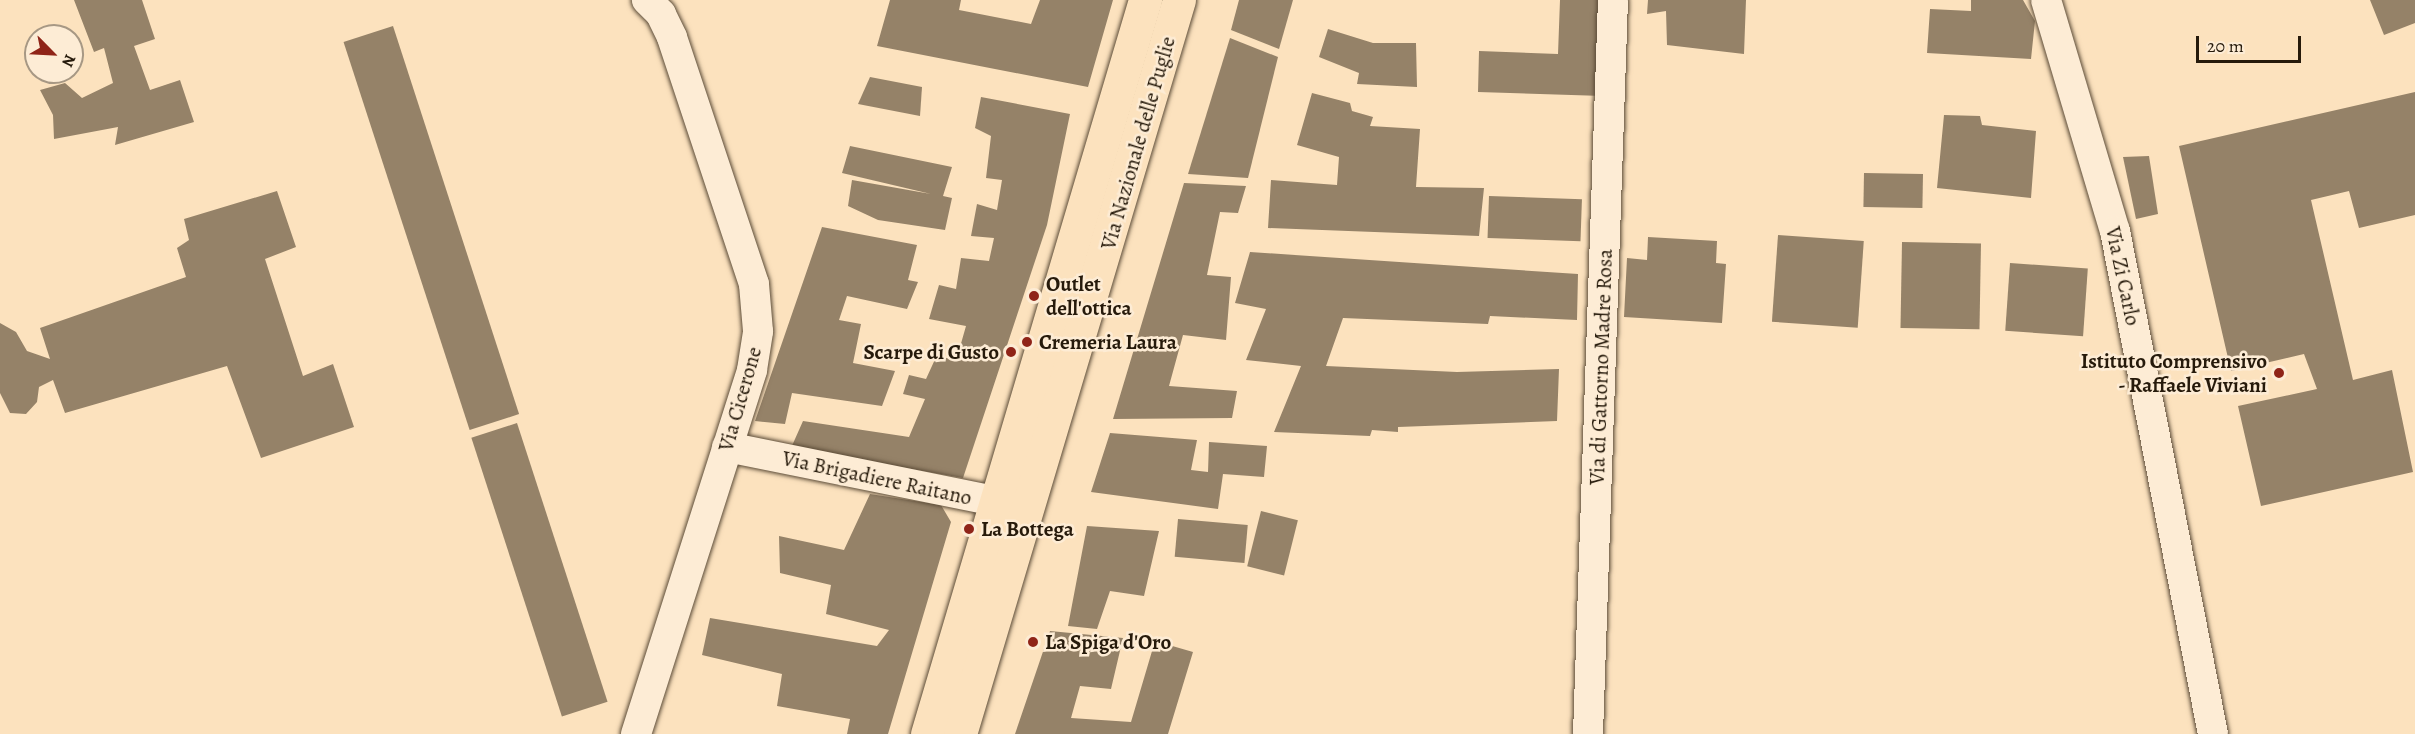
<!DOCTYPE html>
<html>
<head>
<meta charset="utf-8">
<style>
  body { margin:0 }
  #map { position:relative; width:2415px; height:734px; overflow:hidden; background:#fce2be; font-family:Alegreya,serif }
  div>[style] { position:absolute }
  .building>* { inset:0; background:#958268; transform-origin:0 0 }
  .roads { filter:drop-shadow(0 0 2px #5c4c38) drop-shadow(0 0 2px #5c4c38) }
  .street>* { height:30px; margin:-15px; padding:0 15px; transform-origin:15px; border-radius:15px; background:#fdecd5 }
  .primary>* { height:33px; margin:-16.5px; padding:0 16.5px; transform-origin:16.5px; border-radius:16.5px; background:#fce2be }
  .dots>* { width:16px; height:16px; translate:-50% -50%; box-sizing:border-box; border:3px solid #fdecd5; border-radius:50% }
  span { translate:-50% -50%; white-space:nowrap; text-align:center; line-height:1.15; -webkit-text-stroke:5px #fdecd5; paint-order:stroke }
  .street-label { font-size:21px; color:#261a0b }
  .poi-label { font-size:21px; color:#261a0b; font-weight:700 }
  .left { translate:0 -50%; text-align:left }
  .right { translate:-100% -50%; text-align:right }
  .north { position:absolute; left:24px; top:24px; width:60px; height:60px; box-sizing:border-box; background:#fdecd5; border:2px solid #a79884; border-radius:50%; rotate:114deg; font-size:16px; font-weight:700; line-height:24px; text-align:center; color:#261a0b }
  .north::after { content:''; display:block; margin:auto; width:21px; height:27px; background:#8f2418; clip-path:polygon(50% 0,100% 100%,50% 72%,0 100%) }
  .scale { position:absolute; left:2196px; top:36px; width:105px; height:27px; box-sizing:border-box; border:3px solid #261a0b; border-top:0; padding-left:8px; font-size:18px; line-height:21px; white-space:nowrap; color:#261a0b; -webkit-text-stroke:4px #fdecd5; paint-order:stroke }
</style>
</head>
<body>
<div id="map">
  <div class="building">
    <div style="clip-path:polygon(74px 0,142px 0,155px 39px,134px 46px,150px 90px,180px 80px,194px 122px,115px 145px,118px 127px,54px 139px,53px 115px,40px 90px,65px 83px,82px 98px,113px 83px,104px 48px,94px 52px)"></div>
    <div style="clip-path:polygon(890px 0,961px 0,959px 10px,1031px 24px,1040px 0,1113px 0,1088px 87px,877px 46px)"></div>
    <div style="clip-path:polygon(1239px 0,1293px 0,1279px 49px,1231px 30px)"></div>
    <div style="clip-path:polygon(1560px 0,1606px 0,1603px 96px,1478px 92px,1479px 51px,1558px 54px)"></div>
    <div style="clip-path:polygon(1648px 0,1746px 0,1744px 54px,1667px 45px,1666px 11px,1647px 14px)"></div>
    <div style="clip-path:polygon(1971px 0,2023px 0,2035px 21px,2031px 59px,1927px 53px,1930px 9px,1971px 11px)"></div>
    <div style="clip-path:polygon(2370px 0,2415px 0,2415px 23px,2384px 35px)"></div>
    <div style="left:393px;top:26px;width:408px;height:52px;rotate:72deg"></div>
    <div style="clip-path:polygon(1328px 29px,1373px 43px,1416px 43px,1417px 87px,1357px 84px,1359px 73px,1319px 57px)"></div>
    <div style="clip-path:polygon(1230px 38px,1278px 57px,1248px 178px,1188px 174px)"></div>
    <div style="clip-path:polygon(870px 77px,922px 87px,920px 116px,858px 104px)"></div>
    <div style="clip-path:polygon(2415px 92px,2415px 215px,2359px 228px,2349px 191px,2311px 200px,2353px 380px,2392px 370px,2413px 472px,2261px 506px,2238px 406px,2317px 389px,2304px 354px,2231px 371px,2179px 146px)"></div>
    <div style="clip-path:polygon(1312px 93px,1350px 103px,1352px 111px,1373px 117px,1370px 126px,1420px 129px,1416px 187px,1484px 188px,1479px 236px,1268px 228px,1271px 180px,1337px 185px,1339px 157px,1297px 145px)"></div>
    <div style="clip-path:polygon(981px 97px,1070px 114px,1047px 225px,963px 478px,791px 448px,803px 421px,909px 437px,925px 399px,903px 394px,909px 375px,926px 379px,937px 355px,956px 361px,966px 326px,929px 319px,939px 285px,956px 289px,961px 258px,989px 261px,994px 238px,971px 236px,977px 204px,997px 210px,1002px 180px,986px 178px,991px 136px,975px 128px)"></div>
    <div style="clip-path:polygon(1944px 115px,1980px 116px,1982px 125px,2036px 131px,2031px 198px,1937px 188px)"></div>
    <div style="clip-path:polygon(850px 146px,952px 167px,943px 196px,952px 198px,945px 230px,878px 220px,848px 206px,852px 180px,931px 194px,842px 173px)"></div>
    <div style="clip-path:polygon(2149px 156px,2158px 214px,2136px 219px,2123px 157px)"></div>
    <div style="left:1864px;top:173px;width:59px;height:34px;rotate:1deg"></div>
    <div style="clip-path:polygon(1184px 183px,1246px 186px,1238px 213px,1220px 212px,1207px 275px,1231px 277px,1226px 340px,1183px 335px,1169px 386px,1237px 391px,1232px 418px,1113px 419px)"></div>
    <div style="clip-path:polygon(277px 191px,296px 247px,265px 259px,303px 376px,333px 364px,354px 427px,261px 458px,227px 366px,65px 413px,53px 380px,39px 387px,37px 402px,26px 414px,10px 413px,0 393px,0 323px,16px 332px,27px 351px,50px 359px,40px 328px,186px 277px,177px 248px,189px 240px,184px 219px)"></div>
    <div style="left:1489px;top:196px;width:93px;height:42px;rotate:2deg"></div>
    <div style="clip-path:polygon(822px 227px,917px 245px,908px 280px,918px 282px,907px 309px,847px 296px,839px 320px,861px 324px,853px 363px,895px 371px,882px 406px,792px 393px,785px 424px,755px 421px)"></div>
    <div style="left:1778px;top:235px;width:86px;height:87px;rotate:4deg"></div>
    <div style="clip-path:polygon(1648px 237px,1717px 241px,1716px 263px,1726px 264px,1722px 323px,1624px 317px,1627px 258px,1647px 260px)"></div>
    <div style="left:1902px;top:242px;width:79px;height:86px;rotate:1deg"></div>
    <div style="clip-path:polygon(1250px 252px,1578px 274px,1577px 320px,1490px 316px,1488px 324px,1343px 318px,1326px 366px,1457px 372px,1559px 369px,1557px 421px,1398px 427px,1398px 432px,1372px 430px,1370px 436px,1274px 432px,1301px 366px,1246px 360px,1266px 309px,1235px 303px)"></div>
    <div style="left:2010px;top:263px;width:78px;height:68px;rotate:4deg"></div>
    <div style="left:517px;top:423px;width:293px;height:48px;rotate:72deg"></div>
    <div style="clip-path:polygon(1110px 433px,1197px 440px,1191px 470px,1208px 472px,1209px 442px,1267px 446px,1264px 477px,1223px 474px,1218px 509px,1091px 492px)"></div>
    <div style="clip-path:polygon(870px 494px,941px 505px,951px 522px,888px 734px,847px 734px,850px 719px,777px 706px,782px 674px,702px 655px,710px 618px,877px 646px,889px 630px,826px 614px,831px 585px,780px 573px,779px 536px,844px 550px)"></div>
    <div style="left:1261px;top:511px;width:38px;height:57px;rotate:14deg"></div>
    <div style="left:1178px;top:519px;width:70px;height:38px;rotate:5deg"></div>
    <div style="clip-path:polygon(1087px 526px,1159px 531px,1144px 596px,1110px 591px,1097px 629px,1068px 626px)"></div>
    <div style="clip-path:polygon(1050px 631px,1123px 638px,1111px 689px,1080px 686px,1071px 718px,1131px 722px,1155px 641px,1193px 652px,1168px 734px,1015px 734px)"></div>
  </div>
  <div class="roads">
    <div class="street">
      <div style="left:2046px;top:0;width:241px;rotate:73.4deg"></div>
      <div style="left:2115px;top:231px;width:512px;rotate:78.98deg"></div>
      <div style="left:727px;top:447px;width:298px;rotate:11.4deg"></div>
      <div style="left:636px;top:734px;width:382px;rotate:-72.3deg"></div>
      <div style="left:752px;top:370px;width:39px;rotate:-81deg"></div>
      <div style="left:758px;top:331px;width:47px;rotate:-94.9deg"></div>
      <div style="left:754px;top:284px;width:260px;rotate:-108.4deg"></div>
      <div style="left:672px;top:37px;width:25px;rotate:-116deg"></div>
      <div style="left:661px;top:14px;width:20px;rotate:-135deg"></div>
      <div style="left:1588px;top:734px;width:734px;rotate:-88.05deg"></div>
    </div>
    <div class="primary">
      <div style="left:927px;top:734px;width:766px;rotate:-73.46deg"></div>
      <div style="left:960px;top:734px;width:766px;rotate:-73.39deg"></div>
    </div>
  </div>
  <div class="dots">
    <div style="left:1034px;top:296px;background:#8f2418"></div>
    <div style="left:1027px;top:342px;background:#8f2418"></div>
    <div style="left:1011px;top:352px;background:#8f2418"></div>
    <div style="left:2279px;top:373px;background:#8f2418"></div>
    <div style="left:969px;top:529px;background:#8f2418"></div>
    <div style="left:1033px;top:642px;background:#8f2418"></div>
  </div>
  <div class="street-label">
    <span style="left:1138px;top:143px;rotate:-74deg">Via Nazionale delle Puglie</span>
    <span style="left:2123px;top:276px;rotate:78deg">Via Zi Carlo</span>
    <span style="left:1601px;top:367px;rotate:-88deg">Via di Gattorno Madre Rosa</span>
    <span style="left:740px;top:399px;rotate:-74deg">Via Cicerone</span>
    <span style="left:877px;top:478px;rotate:12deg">Via Brigadiere Raitano</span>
  </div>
  <div class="poi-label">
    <span class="left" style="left:1046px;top:296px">Outlet<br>dell'ottica</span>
    <span class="left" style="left:1039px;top:342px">Cremeria Laura</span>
    <span class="right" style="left:999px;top:352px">Scarpe di Gusto</span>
    <span class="right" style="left:2267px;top:373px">Istituto Comprensivo<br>- Raffaele Viviani</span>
    <span class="left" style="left:981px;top:529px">La Bottega</span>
    <span class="left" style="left:1045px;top:642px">La Spiga d'Oro</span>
  </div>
  <div class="north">N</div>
  <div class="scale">20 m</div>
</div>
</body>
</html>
